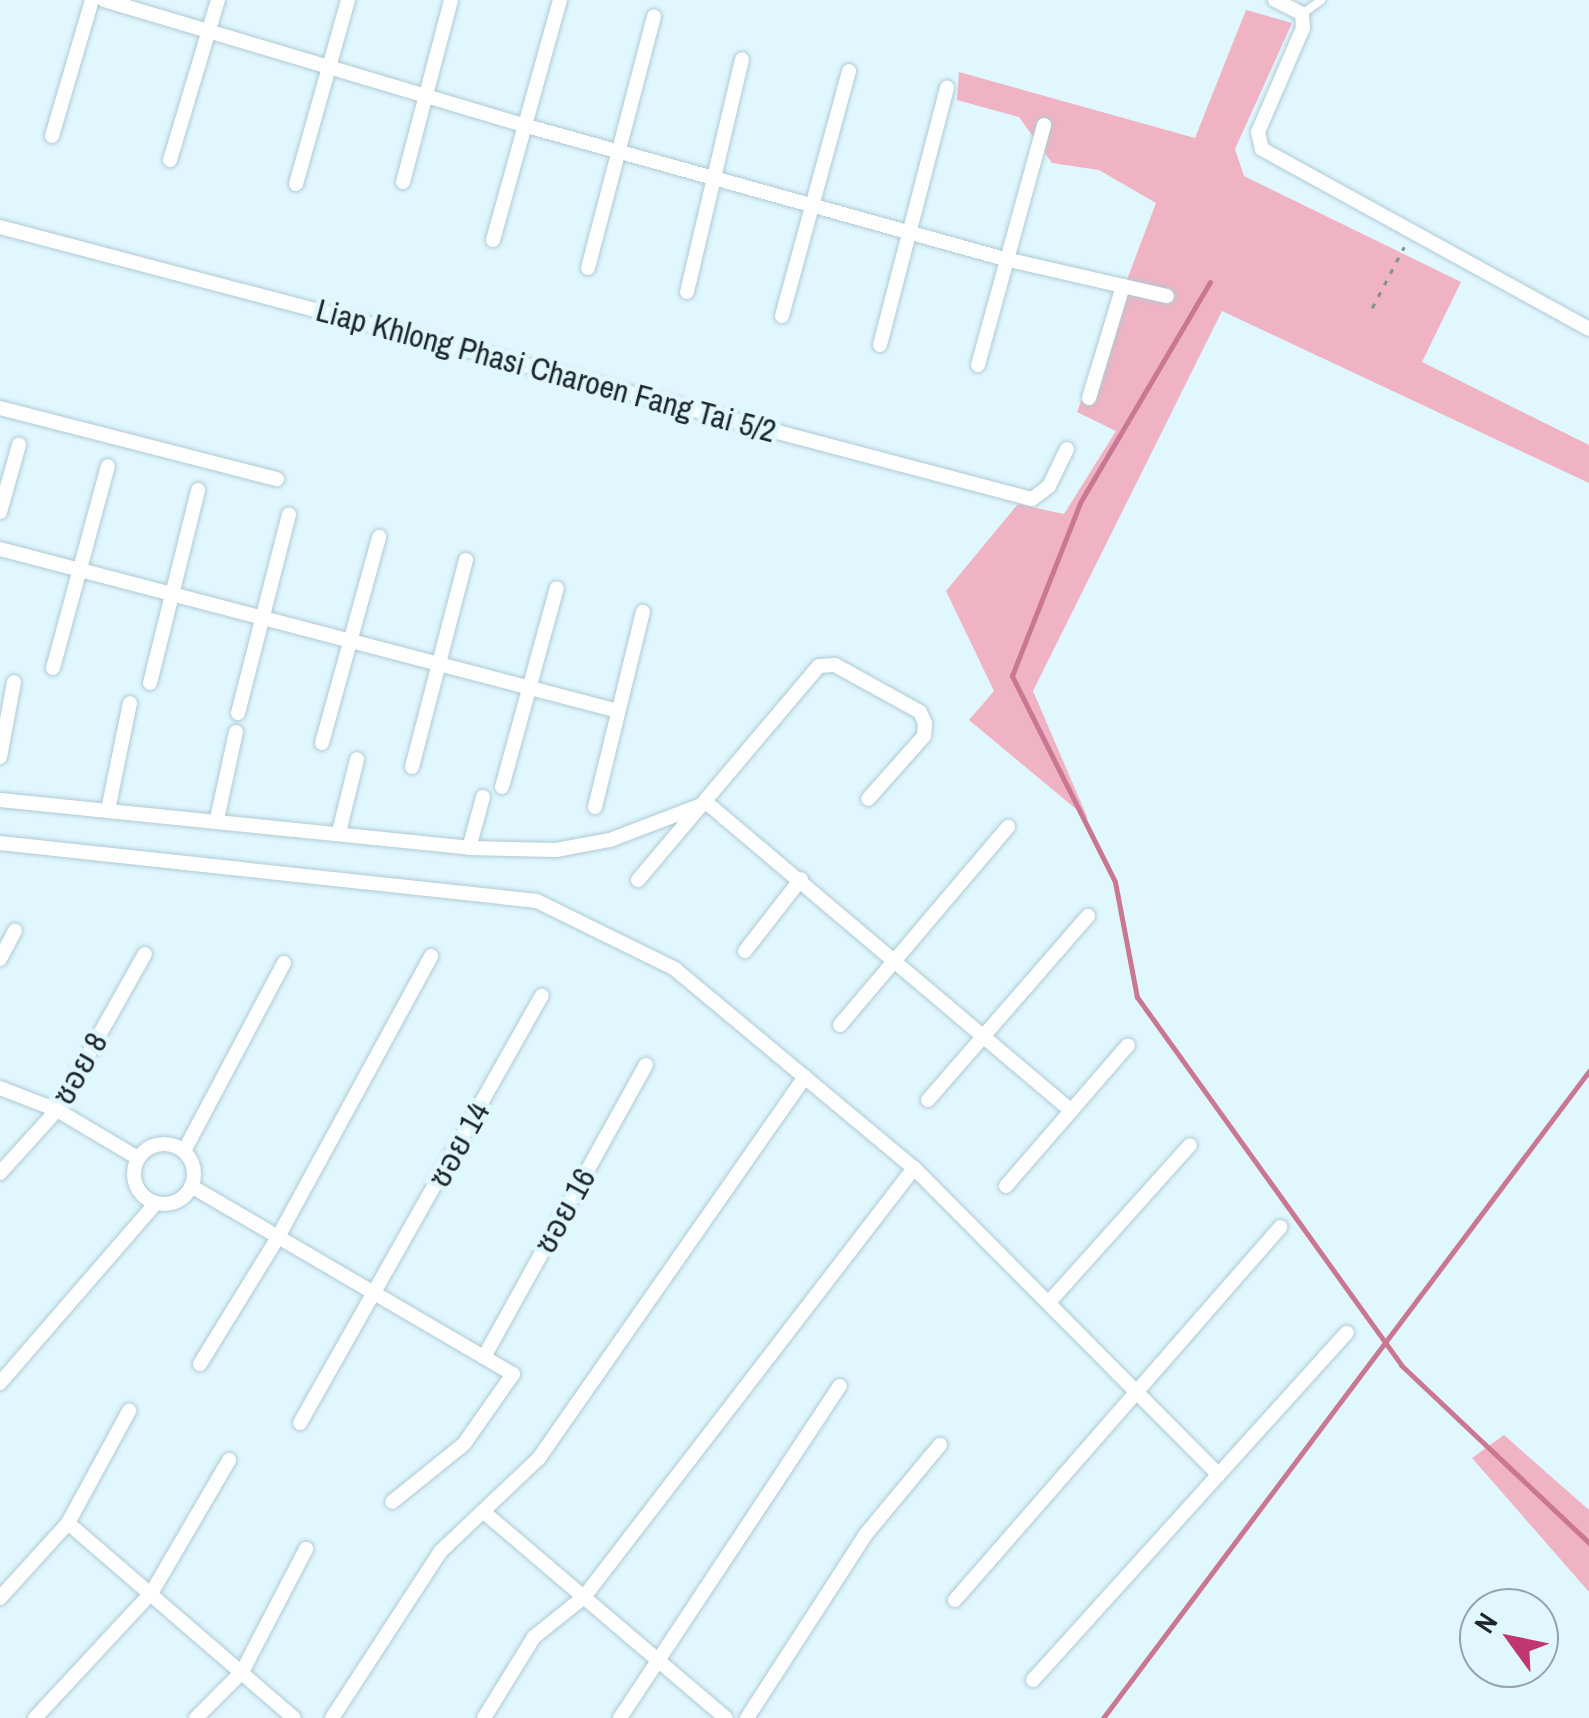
<!DOCTYPE html>
<html>
<head>
<meta charset="utf-8">
<style>
  body { margin:0 }
  #map { position:relative; width:1589px; height:1718px; overflow:hidden; background:#e1f7fe; font-family:"Archivo Narrow","Noto Sans Thai",sans-serif }
  div>[style] { position:absolute }
  .green>* { inset:0; background:#efb3c4 }
  .stream>* { height:5px; margin:-2.5px; padding:0 2.5px; transform-origin:2.5px; border-radius:2.5px; background:#ca7892 }
  .path>* { height:2.5px; margin-top:-1.25px; transform-origin:0; background:repeating-linear-gradient(90deg,#819297 0 5px,transparent 0 13px) }
  .roads { filter:drop-shadow(0 0 2px #afcad3) drop-shadow(0 0 2px #afcad3) }
  .lane>* { height:8px; margin:-4px; padding:0 4px; transform-origin:4px; border-radius:4px; background:#fff }
  .street>* { height:14px; margin:-7px; padding:0 7px; transform-origin:7px; border-radius:7px; background:#fff }
  .street>.ring { margin:-7px; padding:0; box-sizing:content-box; background:none; border:14px solid #fff; border-radius:50% }
  span { translate:-50% -50%; white-space:nowrap; text-align:center; line-height:1.15; -webkit-text-stroke:10px #e1f7fe; paint-order:stroke }
  .street-label { font-size:32px; color:#1d272b }
  .north { position:absolute; left:1459px; top:1588px; width:100px; height:100px; box-sizing:border-box; background:#e1f7fe; border:2px solid #93a4aa; border-radius:50%; rotate:303deg; font-size:28px; font-weight:700; line-height:40px; text-align:center; color:#1d272b }
  .north::after { content:''; display:block; margin:auto; width:35px; height:45px; background:#c1366f; clip-path:polygon(50% 0,100% 100%,50% 72%,0 100%) }
</style>
</head>
<body>
<div id="map">
  <div class="green">
    <div style="clip-path:polygon(1246px 10px,1292px 23px,1235px 149px,1244px 176px,1461px 282px,1422px 362px,1589px 445px,1589px 483px,1222px 311px,1033px 691px,1088px 819px,969px 720px,994px 691px,946px 591px,1018px 504px,1064px 514px,1116px 431px,1077px 412px,1156px 203px,1099px 170px,1052px 163px,1019px 117px,957px 100px,959px 72px,1195px 138px)"></div>
    <div style="clip-path:polygon(1504px 1435px,1589px 1510px,1589px 1592px,1472px 1458px)"></div>
  </div>
  <div class="stream">
    <div style="left:1210px;top:282px;width:256px;rotate:120.5deg"></div>
    <div style="left:1080px;top:503px;width:186px;rotate:111.5deg"></div>
    <div style="left:1012px;top:676px;width:230px;rotate:63.4deg"></div>
    <div style="left:1115px;top:882px;width:117px;rotate:79.2deg"></div>
    <div style="left:1137px;top:997px;width:453px;rotate:54.3deg"></div>
    <div style="left:1401px;top:1365px;width:259px;rotate:43.4deg"></div>
    <div style="left:1103px;top:1718px;width:809px;rotate:-53.09deg"></div>
  </div>
  <div class="path">
    <div style="left:1372px;top:308px;width:69px;rotate:-62.3deg"></div>
  </div>
  <div class="roads">
    <div class="lane">
      <div style="left:1302px;top:14px;width:24px;rotate:-36deg"></div>
    </div>
    <div class="street">
      <div style="left:104px;top:0;width:437px;rotate:16.6deg"></div>
      <div style="left:523px;top:125px;width:500px;rotate:15.54deg"></div>
      <div style="left:1005px;top:259px;width:166px;rotate:12.9deg"></div>
      <div style="left:1275px;top:0;width:30px;rotate:27deg"></div>
      <div style="left:1302px;top:14px;width:14px;rotate:86deg"></div>
      <div style="left:1303px;top:28px;width:113px;rotate:113.4deg"></div>
      <div style="left:1258px;top:132px;width:17px;rotate:77deg"></div>
      <div style="left:1262px;top:149px;width:373px;rotate:28.8deg"></div>
      <div style="left:52px;top:136px;width:142px;rotate:-73.6deg"></div>
      <div style="left:170px;top:160px;width:167px;rotate:-73.3deg"></div>
      <div style="left:403px;top:182px;width:188px;rotate:-75.2deg"></div>
      <div style="left:296px;top:184px;width:191px;rotate:-74.2deg"></div>
      <div style="left:0;top:227px;width:1067px;rotate:14.77deg"></div>
      <div style="left:1032px;top:499px;width:21px;rotate:-37deg"></div>
      <div style="left:1049px;top:486px;width:41px;rotate:-64.1deg"></div>
      <div style="left:493px;top:240px;width:249px;rotate:-74.4deg"></div>
      <div style="left:588px;top:268px;width:260px;rotate:-75.3deg"></div>
      <div style="left:687px;top:292px;width:239px;rotate:-76.7deg"></div>
      <div style="left:782px;top:316px;width:254px;rotate:-74.7deg"></div>
      <div style="left:880px;top:345px;width:266px;rotate:-75.4deg"></div>
      <div style="left:978px;top:365px;width:249px;rotate:-74.6deg"></div>
      <div style="left:1089px;top:398px;width:117px;rotate:-73.1deg"></div>
      <div style="left:0;top:408px;width:286px;rotate:14.4deg"></div>
      <div style="left:0;top:512px;width:70px;rotate:-74.2deg"></div>
      <div style="left:0;top:549px;width:639px;rotate:14.69deg"></div>
      <div style="left:53px;top:668px;width:209px;rotate:-74.8deg"></div>
      <div style="left:150px;top:683px;width:199px;rotate:-76deg"></div>
      <div style="left:238px;top:713px;width:205px;rotate:-75.6deg"></div>
      <div style="left:322px;top:743px;width:214px;rotate:-74.5deg"></div>
      <div style="left:0;top:757px;width:76px;rotate:-79.4deg"></div>
      <div style="left:412px;top:767px;width:214px;rotate:-75.4deg"></div>
      <div style="left:502px;top:787px;width:206px;rotate:-74.6deg"></div>
      <div style="left:0;top:800px;width:471px;rotate:5.8deg"></div>
      <div style="left:469px;top:848px;width:87px;rotate:1.3deg"></div>
      <div style="left:556px;top:850px;width:55px;rotate:-10.5deg"></div>
      <div style="left:610px;top:840px;width:104px;rotate:-20.9deg"></div>
      <div style="left:707px;top:803px;width:477px;rotate:40.2deg"></div>
      <div style="left:595px;top:807px;width:201px;rotate:-76.2deg"></div>
      <div style="left:108px;top:810px;width:109px;rotate:-78.4deg"></div>
      <div style="left:217px;top:819px;width:89px;rotate:-77.7deg"></div>
      <div style="left:339px;top:832px;width:75px;rotate:-76.1deg"></div>
      <div style="left:0;top:843px;width:540px;rotate:6.16deg"></div>
      <div style="left:537px;top:901px;width:154px;rotate:26.2deg"></div>
      <div style="left:675px;top:969px;width:311px;rotate:39.8deg"></div>
      <div style="left:914px;top:1168px;width:431px;rotate:45.2deg"></div>
      <div style="left:469px;top:848px;width:53px;rotate:-74.6deg"></div>
      <div style="left:638px;top:880px;width:280px;rotate:-49.8deg"></div>
      <div style="left:819px;top:666px;width:16px;rotate:-4deg"></div>
      <div style="left:835px;top:665px;width:97px;rotate:28.9deg"></div>
      <div style="left:920px;top:712px;width:12px;rotate:66deg"></div>
      <div style="left:925px;top:723px;width:13px;rotate:94deg"></div>
      <div style="left:924px;top:736px;width:84px;rotate:131.6deg"></div>
      <div style="left:745px;top:951px;width:91px;rotate:-52.1deg"></div>
      <div style="left:0;top:959px;width:32px;rotate:-62deg"></div>
      <div style="left:840px;top:1025px;width:260px;rotate:-49.7deg"></div>
      <div style="left:0;top:1088px;width:61px;rotate:21.1deg"></div>
      <div style="left:57px;top:1110px;width:94px;rotate:30.7deg"></div>
      <div style="left:928px;top:1100px;width:244px;rotate:-49deg"></div>
      <div class="ring" style="left:134px;top:1144px;width:46px;height:46px"></div>
      <div style="left:184px;top:1151px;width:213px;rotate:-62deg"></div>
      <div style="left:0;top:1173px;width:85px;rotate:-47.9deg"></div>
      <div style="left:57px;top:1110px;width:179px;rotate:-60.6deg"></div>
      <div style="left:191px;top:1186px;width:373px;rotate:30.3deg"></div>
      <div style="left:513px;top:1374px;width:85px;rotate:125deg"></div>
      <div style="left:464px;top:1444px;width:92px;rotate:141.1deg"></div>
      <div style="left:1006px;top:1186px;width:186px;rotate:-49.1deg"></div>
      <div style="left:1051px;top:1300px;width:208px;rotate:-48.1deg"></div>
      <div style="left:484px;top:1357px;width:334px;rotate:-61deg"></div>
      <div style="left:200px;top:1364px;width:149px;rotate:-58.4deg"></div>
      <div style="left:278px;top:1237px;width:320px;rotate:-61.4deg"></div>
      <div style="left:0;top:1383px;width:238px;rotate:-49.1deg"></div>
      <div style="left:300px;top:1423px;width:491px;rotate:-60.5deg"></div>
      <div style="left:485px;top:1513px;width:316px;rotate:40.4deg"></div>
      <div style="left:68px;top:1523px;width:298px;rotate:40.8deg"></div>
      <div style="left:0;top:1598px;width:101px;rotate:-47.8deg"></div>
      <div style="left:68px;top:1523px;width:128px;rotate:-61.4deg"></div>
      <div style="left:955px;top:1600px;width:495px;rotate:-48.9deg"></div>
      <div style="left:1033px;top:1680px;width:468px;rotate:-47.9deg"></div>
      <div style="left:35px;top:1718px;width:172px;rotate:-47.1deg"></div>
      <div style="left:152px;top:1592px;width:153px;rotate:-59.7deg"></div>
      <div style="left:196px;top:1718px;width:65px;rotate:-45deg"></div>
      <div style="left:242px;top:1672px;width:139px;rotate:-62.5deg"></div>
      <div style="left:332px;top:1718px;width:199px;rotate:-56.9deg"></div>
      <div style="left:441px;top:1551px;width:135px;rotate:-43.5deg"></div>
      <div style="left:539px;top:1458px;width:465px;rotate:-55.1deg"></div>
      <div style="left:484px;top:1718px;width:95px;rotate:-58.3deg"></div>
      <div style="left:534px;top:1637px;width:64px;rotate:-38.7deg"></div>
      <div style="left:584px;top:1597px;width:541px;rotate:-52.43deg"></div>
      <div style="left:620px;top:1718px;width:398px;rotate:-56.5deg"></div>
      <div style="left:747px;top:1718px;width:219px;rotate:-57.1deg"></div>
      <div style="left:866px;top:1534px;width:116px;rotate:-50.3deg"></div>
    </div>
  </div>
  <div class="street-label">
    <span style="left:546px;top:371px;rotate:15deg">Liap Khlong Phasi Charoen Fang Tai 5/2</span>
    <span style="left:80px;top:1069px;rotate:-60deg">ซอย 8</span>
    <span style="left:459px;top:1145px;rotate:-61deg">ซอย 14</span>
    <span style="left:565px;top:1211px;rotate:-61deg">ซอย 16</span>
  </div>
  <div class="north">N</div>
</div>
</body>
</html>
